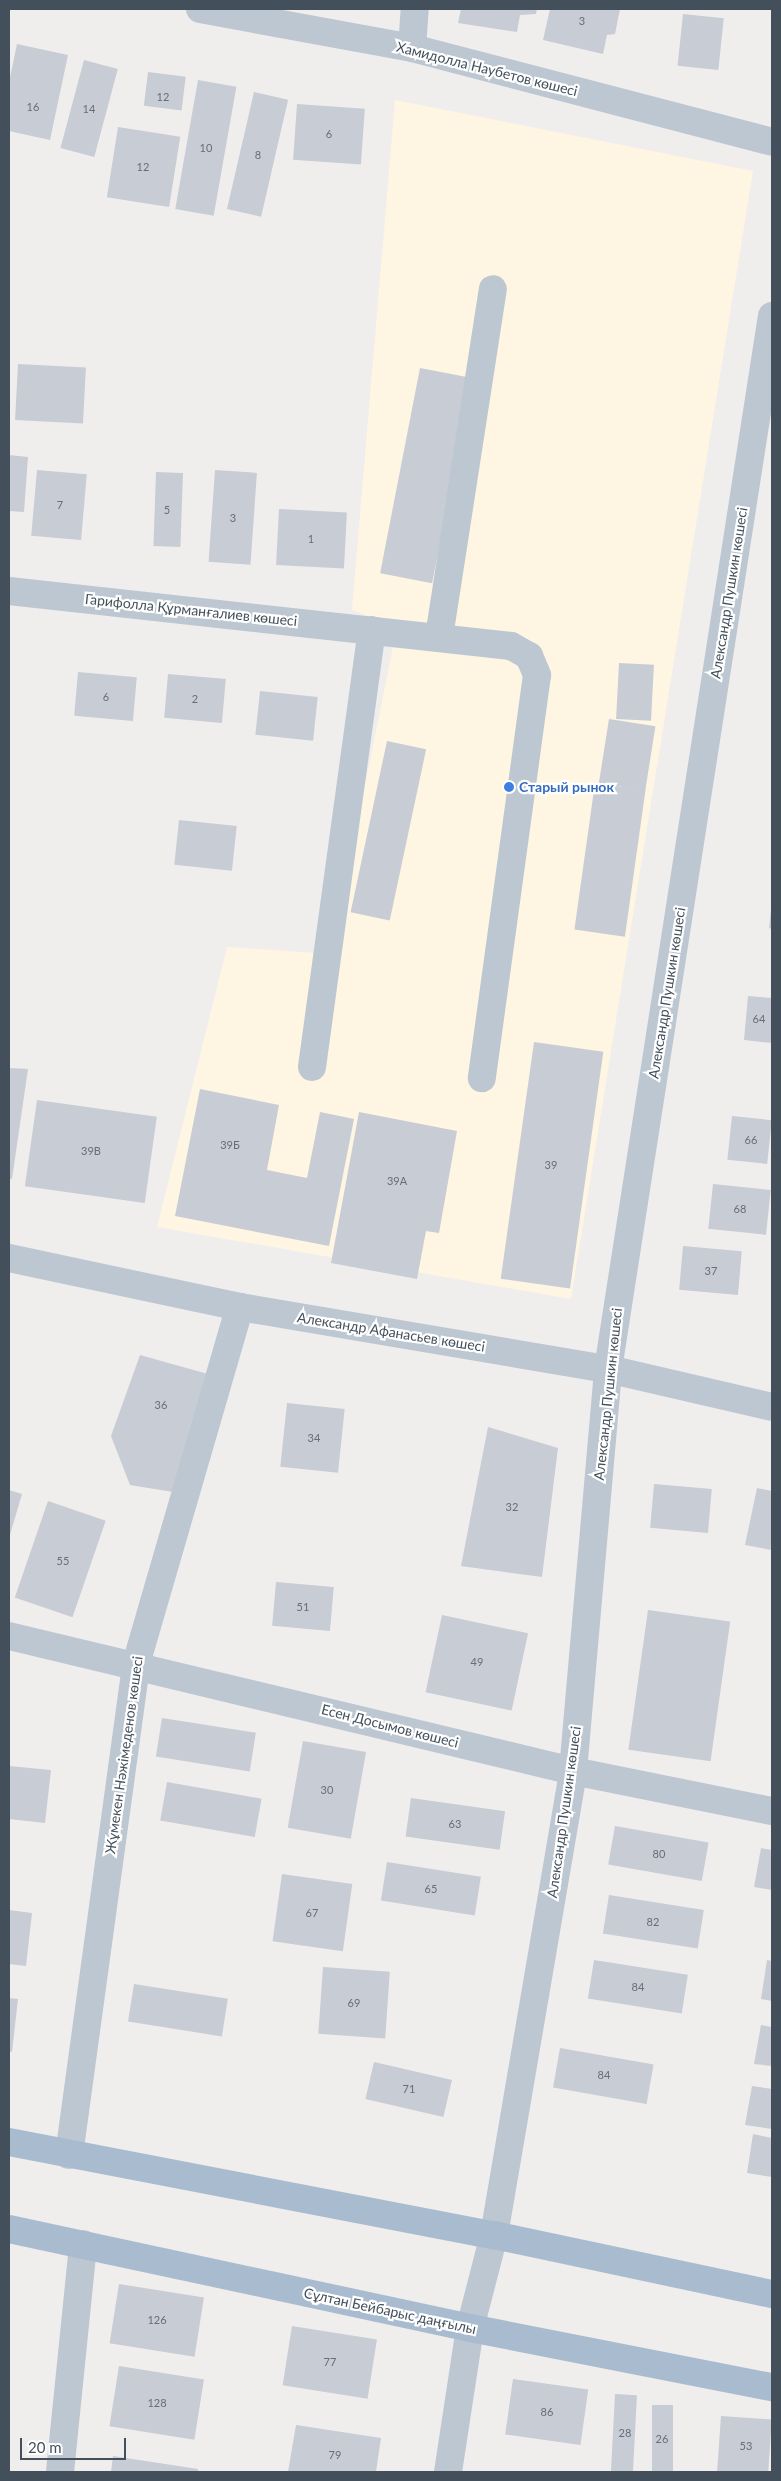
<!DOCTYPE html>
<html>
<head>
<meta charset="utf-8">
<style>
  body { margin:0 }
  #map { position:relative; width:781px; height:2481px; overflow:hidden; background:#f0eded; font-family:Lato,sans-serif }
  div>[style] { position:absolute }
  .commercial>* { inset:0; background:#fef6e3 }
  .building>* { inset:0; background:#c8ccd4; transform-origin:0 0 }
  .street>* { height:28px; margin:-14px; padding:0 14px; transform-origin:14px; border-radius:14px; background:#bcc7d1 }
  .primary>* { height:28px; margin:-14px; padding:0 14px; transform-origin:14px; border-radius:14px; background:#a9bccf }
  .dots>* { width:14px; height:14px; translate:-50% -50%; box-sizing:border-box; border:2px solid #fff; border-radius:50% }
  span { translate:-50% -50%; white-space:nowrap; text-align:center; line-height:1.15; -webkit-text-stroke:4.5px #fff; paint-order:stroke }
  .number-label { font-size:11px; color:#646f7a }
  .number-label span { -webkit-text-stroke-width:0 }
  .street-label { font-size:14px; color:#43505c }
  .shop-label { font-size:14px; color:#366cbe; font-weight:700 }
  .left { translate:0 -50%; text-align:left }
  .frame { position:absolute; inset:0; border:10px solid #43505c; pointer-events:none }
  .scale { position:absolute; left:20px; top:2438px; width:106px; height:22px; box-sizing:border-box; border:2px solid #43505c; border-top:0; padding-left:6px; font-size:15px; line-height:18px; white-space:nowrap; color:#43505c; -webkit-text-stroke:4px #fff; paint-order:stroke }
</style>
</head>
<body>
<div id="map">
  <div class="commercial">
    <div style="clip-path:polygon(395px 100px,753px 171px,571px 1299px,157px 1227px,227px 947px,331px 954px,397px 627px,352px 610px)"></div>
  </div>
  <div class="building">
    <div style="clip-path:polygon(461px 9px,537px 9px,536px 14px,520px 15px,517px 32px,458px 23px)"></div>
    <div style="clip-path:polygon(550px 9px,620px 9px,615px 34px,607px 35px,603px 54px,543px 40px)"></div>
    <div style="left:683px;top:14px;width:41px;height:52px;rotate:6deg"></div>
    <div style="clip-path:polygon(17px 44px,68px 55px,50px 140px,9px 131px,9px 82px)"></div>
    <div style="left:84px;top:60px;width:35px;height:91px;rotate:15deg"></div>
    <div style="left:148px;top:72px;width:38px;height:34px;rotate:7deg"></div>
    <div style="left:198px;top:80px;width:39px;height:131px;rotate:10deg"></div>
    <div style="left:254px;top:92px;width:35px;height:120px;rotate:13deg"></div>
    <div style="left:297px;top:104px;width:68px;height:56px;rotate:4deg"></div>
    <div style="left:118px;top:127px;width:63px;height:71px;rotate:9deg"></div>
    <div style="left:18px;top:364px;width:68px;height:56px;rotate:3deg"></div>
    <div style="left:420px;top:368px;width:53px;height:209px;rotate:11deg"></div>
    <div style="clip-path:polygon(9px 455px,28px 457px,24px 512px,9px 511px)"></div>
    <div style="left:37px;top:470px;width:50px;height:66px;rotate:5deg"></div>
    <div style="left:215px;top:470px;width:42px;height:92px;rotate:4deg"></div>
    <div style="left:156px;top:472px;width:27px;height:74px;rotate:2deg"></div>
    <div style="left:279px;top:509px;width:68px;height:56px;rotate:3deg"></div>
    <div style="left:619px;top:663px;width:35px;height:56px;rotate:3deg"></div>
    <div style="left:78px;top:672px;width:59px;height:44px;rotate:5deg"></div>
    <div style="left:168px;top:674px;width:58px;height:44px;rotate:5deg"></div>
    <div style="left:260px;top:691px;width:58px;height:44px;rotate:6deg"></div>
    <div style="left:609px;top:719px;width:47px;height:65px;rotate:9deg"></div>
    <div style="left:387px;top:741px;width:40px;height:175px;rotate:12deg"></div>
    <div style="left:595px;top:783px;width:51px;height:148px;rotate:8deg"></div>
    <div style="left:179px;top:820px;width:58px;height:45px;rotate:6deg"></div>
    <div style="clip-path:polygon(771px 910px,772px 910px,772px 929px,769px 928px)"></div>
    <div style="clip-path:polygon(748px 996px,772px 998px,772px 1043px,744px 1040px)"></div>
    <div style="left:534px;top:1042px;width:70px;height:239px;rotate:8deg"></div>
    <div style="clip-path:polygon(9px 1068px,28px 1069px,12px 1179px,9px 1179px)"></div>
    <div style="clip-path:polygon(200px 1089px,279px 1105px,267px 1170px,307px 1178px,320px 1112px,354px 1119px,329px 1246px,175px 1216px)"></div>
    <div style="left:37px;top:1100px;width:121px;height:87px;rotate:8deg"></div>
    <div style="clip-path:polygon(359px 1112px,457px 1131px,439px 1233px,426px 1231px,417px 1279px,331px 1263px)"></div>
    <div style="left:732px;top:1116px;width:40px;height:44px;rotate:6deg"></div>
    <div style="left:713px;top:1184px;width:58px;height:45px;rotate:6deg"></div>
    <div style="left:683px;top:1246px;width:59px;height:44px;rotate:5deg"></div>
    <div style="clip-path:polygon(140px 1355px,208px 1374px,173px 1492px,130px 1485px,111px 1436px)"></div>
    <div style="left:287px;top:1403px;width:58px;height:64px;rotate:6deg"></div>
    <div style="clip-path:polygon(488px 1427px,558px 1448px,542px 1577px,461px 1566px)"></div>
    <div style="left:654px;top:1484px;width:58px;height:44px;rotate:5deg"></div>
    <div style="clip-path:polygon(757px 1488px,772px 1491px,772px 1550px,745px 1545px)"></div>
    <div style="clip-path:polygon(9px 1490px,22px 1494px,9px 1538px)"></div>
    <div style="left:48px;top:1501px;width:61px;height:102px;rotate:19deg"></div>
    <div style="left:276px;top:1582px;width:58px;height:44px;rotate:5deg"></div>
    <div style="left:648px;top:1610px;width:83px;height:141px;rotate:8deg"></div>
    <div style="left:442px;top:1615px;width:88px;height:79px;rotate:12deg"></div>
    <div style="left:162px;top:1718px;width:95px;height:39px;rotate:9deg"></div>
    <div style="left:303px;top:1741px;width:64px;height:88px;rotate:10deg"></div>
    <div style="clip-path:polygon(9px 1766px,51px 1770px,45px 1823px,9px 1819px)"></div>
    <div style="left:167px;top:1782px;width:96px;height:39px;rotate:10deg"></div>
    <div style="left:411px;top:1798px;width:95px;height:39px;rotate:8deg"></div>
    <div style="left:615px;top:1826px;width:95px;height:39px;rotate:10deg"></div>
    <div style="clip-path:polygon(761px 1848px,772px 1850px,772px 1890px,754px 1887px)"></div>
    <div style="left:387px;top:1862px;width:95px;height:39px;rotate:9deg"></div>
    <div style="left:282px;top:1874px;width:71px;height:68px;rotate:8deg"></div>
    <div style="left:609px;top:1895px;width:96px;height:39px;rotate:9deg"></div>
    <div style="clip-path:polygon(9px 1910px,32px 1913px,26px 1966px,9px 1964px)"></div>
    <div style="left:594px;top:1960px;width:95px;height:39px;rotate:9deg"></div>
    <div style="clip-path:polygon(767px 1960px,772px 1961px,772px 2001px,761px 1999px)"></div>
    <div style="left:323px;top:1967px;width:67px;height:67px;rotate:4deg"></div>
    <div style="left:134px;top:1984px;width:95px;height:38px;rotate:9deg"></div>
    <div style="clip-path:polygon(9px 1998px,18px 1999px,12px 2052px,9px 2051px)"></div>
    <div style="clip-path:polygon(761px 2025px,772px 2027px,772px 2066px,754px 2064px)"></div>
    <div style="left:560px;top:2048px;width:95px;height:40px;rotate:10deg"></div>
    <div style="left:374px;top:2062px;width:80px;height:38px;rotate:13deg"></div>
    <div style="clip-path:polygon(752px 2086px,772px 2089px,772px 2129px,745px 2125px)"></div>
    <div style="clip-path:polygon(753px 2134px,772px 2138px,772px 2177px,747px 2173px)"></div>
    <div style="left:119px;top:2284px;width:86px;height:60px;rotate:9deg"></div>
    <div style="left:292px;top:2326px;width:86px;height:60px;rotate:9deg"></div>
    <div style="left:119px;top:2366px;width:86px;height:61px;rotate:9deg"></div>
    <div style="left:513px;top:2379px;width:76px;height:56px;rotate:8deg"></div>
    <div style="left:615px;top:2394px;width:22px;height:78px;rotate:3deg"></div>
    <div style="left:652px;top:2405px;width:21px;height:67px"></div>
    <div style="left:721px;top:2416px;width:51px;height:56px;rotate:4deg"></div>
    <div style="clip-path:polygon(296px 2425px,381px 2438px,376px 2472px,288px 2472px)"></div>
    <div style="clip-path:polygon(113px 2456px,198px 2469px,198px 2472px,111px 2472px)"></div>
  </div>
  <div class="street">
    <div style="left:200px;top:9px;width:216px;rotate:10.4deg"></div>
    <div style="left:412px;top:48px;width:372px;rotate:14.6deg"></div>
    <div style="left:412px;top:48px;width:39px;rotate:-86deg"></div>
    <div style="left:9px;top:591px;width:505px;rotate:6.25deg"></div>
    <div style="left:511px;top:646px;width:21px;rotate:29deg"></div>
    <div style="left:529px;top:656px;width:21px;rotate:67deg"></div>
    <div style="left:537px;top:675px;width:407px;rotate:97.8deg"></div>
    <div style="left:439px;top:637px;width:352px;rotate:-81.2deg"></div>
    <div style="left:312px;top:1067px;width:441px;rotate:-82.2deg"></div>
    <div style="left:9px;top:1258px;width:236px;rotate:12deg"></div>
    <div style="left:240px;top:1307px;width:373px;rotate:9.6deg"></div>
    <div style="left:608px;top:1369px;width:168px;rotate:13deg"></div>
    <div style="left:9px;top:1636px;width:580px;rotate:13.46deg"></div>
    <div style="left:573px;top:1771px;width:203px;rotate:11.4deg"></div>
    <div style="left:69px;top:2155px;width:496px;rotate:-82.2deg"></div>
    <div style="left:136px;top:1664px;width:372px;rotate:-73.8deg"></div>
    <div style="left:60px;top:2472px;width:229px;rotate:-84.2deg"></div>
    <div style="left:448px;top:2472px;width:146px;rotate:-81.3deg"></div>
    <div style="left:470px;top:2328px;width:96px;rotate:-75.5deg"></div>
    <div style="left:494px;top:2235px;width:471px;rotate:-80.3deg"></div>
    <div style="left:573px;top:1771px;width:404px;rotate:-85deg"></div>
    <div style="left:608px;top:1369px;width:1066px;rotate:-81.15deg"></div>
  </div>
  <div class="primary">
    <div style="left:9px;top:2142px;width:494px;rotate:10.9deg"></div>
    <div style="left:494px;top:2235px;width:284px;rotate:12deg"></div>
    <div style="left:9px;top:2229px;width:472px;rotate:12.1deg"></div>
    <div style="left:470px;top:2328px;width:308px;rotate:11.1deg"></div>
  </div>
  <div class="dots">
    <div style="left:509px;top:787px;background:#3f7fe0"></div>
  </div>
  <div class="number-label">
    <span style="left:582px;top:21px">3</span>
    <span style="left:163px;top:97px">12</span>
    <span style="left:33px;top:107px">16</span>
    <span style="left:89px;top:109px">14</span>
    <span style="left:329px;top:134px">6</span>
    <span style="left:206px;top:148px">10</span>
    <span style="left:258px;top:155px">8</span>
    <span style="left:143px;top:167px">12</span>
    <span style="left:60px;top:505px">7</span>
    <span style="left:167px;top:510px">5</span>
    <span style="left:233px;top:518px">3</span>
    <span style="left:311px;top:539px">1</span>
    <span style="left:106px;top:697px">6</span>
    <span style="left:195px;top:699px">2</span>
    <span style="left:759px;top:1019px">64</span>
    <span style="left:751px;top:1140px">66</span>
    <span style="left:230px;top:1145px">39Б</span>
    <span style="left:91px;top:1151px">39В</span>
    <span style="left:551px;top:1165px">39</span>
    <span style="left:397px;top:1181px">39А</span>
    <span style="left:740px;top:1209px">68</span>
    <span style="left:711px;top:1271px">37</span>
    <span style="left:161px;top:1405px">36</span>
    <span style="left:314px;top:1438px">34</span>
    <span style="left:512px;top:1507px">32</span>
    <span style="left:63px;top:1561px">55</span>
    <span style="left:303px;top:1607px">51</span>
    <span style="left:477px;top:1662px">49</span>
    <span style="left:327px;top:1790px">30</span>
    <span style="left:455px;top:1824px">63</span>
    <span style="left:659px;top:1854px">80</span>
    <span style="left:431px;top:1889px">65</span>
    <span style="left:312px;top:1913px">67</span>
    <span style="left:653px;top:1922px">82</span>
    <span style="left:638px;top:1987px">84</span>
    <span style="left:354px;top:2003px">69</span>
    <span style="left:604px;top:2075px">84</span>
    <span style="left:409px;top:2089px">71</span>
    <span style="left:157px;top:2320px">126</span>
    <span style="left:330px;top:2362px">77</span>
    <span style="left:157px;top:2403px">128</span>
    <span style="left:547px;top:2412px">86</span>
    <span style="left:625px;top:2433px">28</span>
    <span style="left:662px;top:2439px">26</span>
    <span style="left:746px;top:2446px">53</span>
    <span style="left:335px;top:2455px">79</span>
  </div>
  <div class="street-label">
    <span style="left:487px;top:69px;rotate:14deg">Хамидолла Наубетов көшесі</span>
    <span style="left:729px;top:593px;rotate:-81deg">Александр Пушкин көшесі</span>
    <span style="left:191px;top:610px;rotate:6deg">Гарифолла Құрманғалиев көшесі</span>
    <span style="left:667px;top:993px;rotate:-81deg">Александр Пушкин көшесі</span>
    <span style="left:391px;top:1332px;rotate:9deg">Александр Афанасьев көшесі</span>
    <span style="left:608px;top:1394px;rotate:-84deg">Александр Пушкин көшесі</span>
    <span style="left:390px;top:1726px;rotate:14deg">Есен Досымов көшесі</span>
    <span style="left:124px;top:1755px;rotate:-82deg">Жұмекен Нәжімеденов көшесі</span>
    <span style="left:564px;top:1812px;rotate:-82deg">Александр Пушкин көшесі</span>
    <span style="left:390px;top:2311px;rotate:12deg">Сұлтан Бейбарыс даңғылы</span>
  </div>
  <div class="shop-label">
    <span class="left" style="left:519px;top:787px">Старый рынок</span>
  </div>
  <div class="frame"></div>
  <div class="scale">20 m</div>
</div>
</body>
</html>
